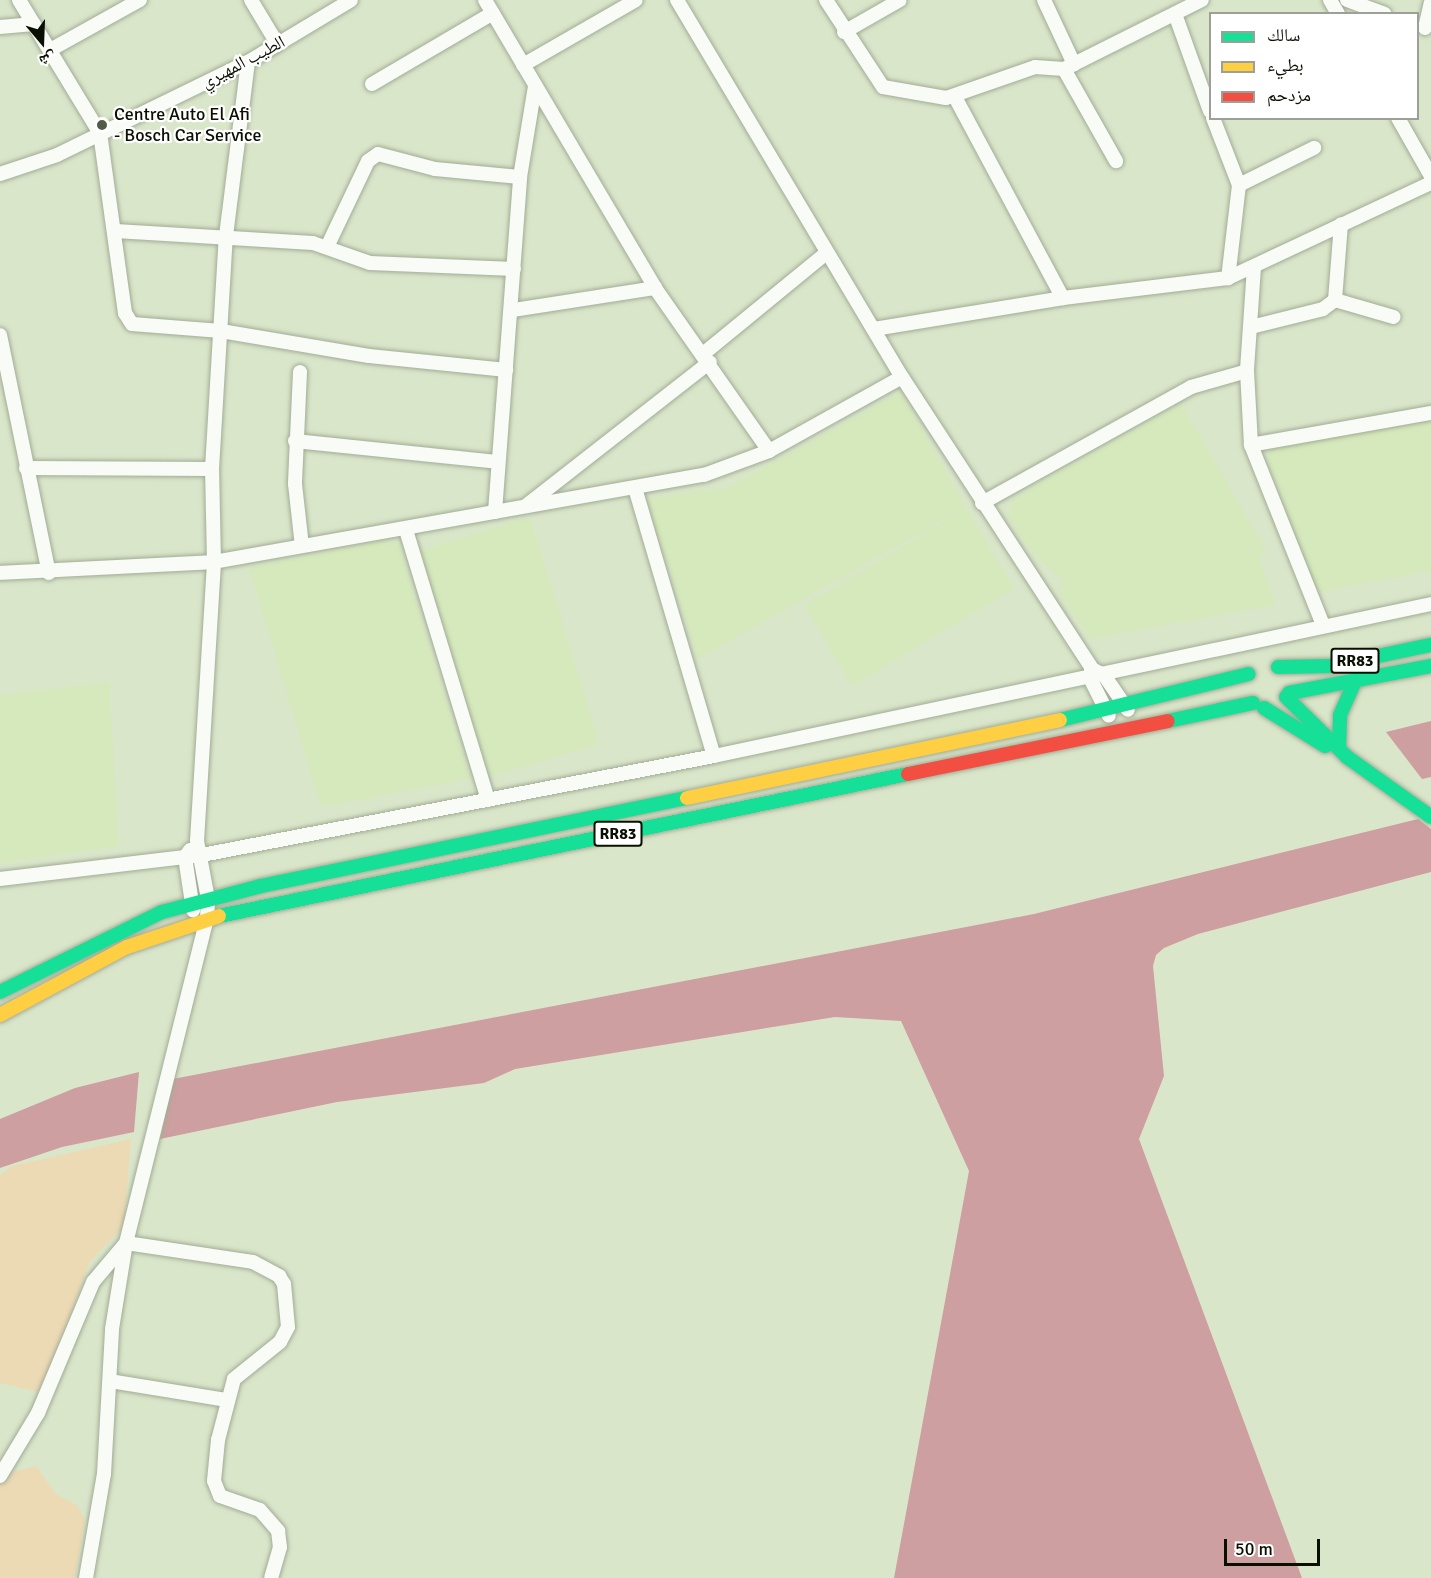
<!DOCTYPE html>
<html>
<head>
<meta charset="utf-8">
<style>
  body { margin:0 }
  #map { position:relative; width:1431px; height:1578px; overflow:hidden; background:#dae6ca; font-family:Signika,"Noto Naskh Arabic",sans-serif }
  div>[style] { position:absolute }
  .built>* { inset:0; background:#d6e9bc; transform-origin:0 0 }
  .green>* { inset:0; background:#ecdab5 }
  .water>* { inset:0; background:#cd9fa0 }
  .roads { filter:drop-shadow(0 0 2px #a2ac96) drop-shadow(0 0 2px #a2ac96) }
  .street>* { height:14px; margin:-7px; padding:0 7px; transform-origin:7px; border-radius:7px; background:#f9fbf7 }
  .fast>* { height:14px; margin:-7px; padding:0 7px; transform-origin:7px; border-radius:7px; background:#16e098 }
  .slow>* { height:14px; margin:-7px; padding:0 7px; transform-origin:7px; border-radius:7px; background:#ffcf43 }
  .jam>* { height:14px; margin:-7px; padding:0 7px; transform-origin:7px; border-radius:7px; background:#f24e42 }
  .dots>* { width:16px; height:16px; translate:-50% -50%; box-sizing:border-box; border:3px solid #fff; border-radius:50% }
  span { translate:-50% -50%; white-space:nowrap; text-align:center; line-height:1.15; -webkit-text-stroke:4.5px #fff; paint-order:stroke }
  .shield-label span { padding:2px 4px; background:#fff; border:2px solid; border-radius:4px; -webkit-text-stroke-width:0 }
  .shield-label { font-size:16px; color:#091001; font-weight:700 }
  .street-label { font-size:18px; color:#091001 }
  .poi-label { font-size:18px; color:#091001 }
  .left { translate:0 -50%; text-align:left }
  .legend { position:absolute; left:1209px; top:12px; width:210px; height:108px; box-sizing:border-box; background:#fff; border:2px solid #9d9f99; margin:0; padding:8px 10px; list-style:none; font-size:18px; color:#091001 }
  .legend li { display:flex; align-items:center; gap:12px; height:30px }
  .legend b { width:30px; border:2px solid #9d9f99 }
  .north { position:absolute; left:12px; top:12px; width:60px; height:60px; -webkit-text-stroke:4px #fff; paint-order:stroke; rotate:161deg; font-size:16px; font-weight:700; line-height:24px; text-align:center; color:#091001 }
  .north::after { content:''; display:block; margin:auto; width:21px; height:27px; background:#091001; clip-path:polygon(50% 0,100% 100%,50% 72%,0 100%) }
  .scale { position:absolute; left:1224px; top:1539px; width:96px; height:27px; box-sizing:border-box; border:3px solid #091001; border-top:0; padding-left:8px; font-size:18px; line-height:21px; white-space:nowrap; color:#091001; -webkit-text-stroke:4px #fff; paint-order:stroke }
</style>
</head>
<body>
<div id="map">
  <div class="built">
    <div style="clip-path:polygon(901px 392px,966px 507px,698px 659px,647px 499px,729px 487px)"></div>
    <div style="clip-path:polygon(1181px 403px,1267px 552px,1259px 557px,1276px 605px,1090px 639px,1060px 594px,1061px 579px,1035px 556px,1008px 517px,1013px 499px)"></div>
    <div style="clip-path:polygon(1431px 419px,1431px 571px,1318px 592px,1267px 458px,1271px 448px)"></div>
    <div style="left:966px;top:508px;width:94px;height:189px;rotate:59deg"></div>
    <div style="left:530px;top:517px;width:237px;height:115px;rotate:73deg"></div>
    <div style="clip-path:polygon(387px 540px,398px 543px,470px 779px,321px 807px,249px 568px)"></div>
    <div style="clip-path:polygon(109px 682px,119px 846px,0 863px,0 695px)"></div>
  </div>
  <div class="green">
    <div style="clip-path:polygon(131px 1139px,124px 1226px,89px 1263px,44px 1393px,0 1383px,0 1175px,12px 1166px)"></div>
    <div style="clip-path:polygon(36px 1466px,56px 1494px,78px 1506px,85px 1520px,75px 1578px,0 1578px,0 1484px,4px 1474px)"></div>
  </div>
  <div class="water">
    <div style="clip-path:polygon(1431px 721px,1431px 777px,1422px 779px,1386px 732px)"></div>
    <div style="clip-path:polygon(1418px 819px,1431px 829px,1431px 872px,1198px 934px,1164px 948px,1156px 955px,1153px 966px,1164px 1076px,1139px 1139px,1302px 1578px,894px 1578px,969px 1171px,901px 1021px,835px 1017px,515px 1069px,484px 1083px,337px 1102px,160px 1139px,173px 1079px,1034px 914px)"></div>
    <div style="clip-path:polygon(139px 1072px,134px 1132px,62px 1147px,0 1168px,0 1119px,75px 1088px)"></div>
  </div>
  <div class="roads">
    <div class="street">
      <div style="left:19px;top:0;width:156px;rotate:58.7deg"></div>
      <div style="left:100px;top:133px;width:182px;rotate:82.1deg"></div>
      <div style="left:125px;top:313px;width:13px;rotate:58deg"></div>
      <div style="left:132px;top:324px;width:89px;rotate:4.5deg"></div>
      <div style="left:221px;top:331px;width:150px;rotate:9.6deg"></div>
      <div style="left:369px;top:356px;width:138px;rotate:5.8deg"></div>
      <div style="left:251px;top:0;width:52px;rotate:59deg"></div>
      <div style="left:485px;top:0;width:334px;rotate:59.4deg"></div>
      <div style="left:655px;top:288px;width:199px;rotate:55deg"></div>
      <div style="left:677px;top:0;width:439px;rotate:59.2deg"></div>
      <div style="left:902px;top:377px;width:348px;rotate:56.9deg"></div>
      <div style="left:1092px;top:669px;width:13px;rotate:27deg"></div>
      <div style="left:1104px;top:675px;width:42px;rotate:55.6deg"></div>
      <div style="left:826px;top:0;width:104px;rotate:56.8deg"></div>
      <div style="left:883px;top:87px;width:64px;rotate:9.9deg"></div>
      <div style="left:946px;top:98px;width:94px;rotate:-19.2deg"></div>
      <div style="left:1035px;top:67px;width:29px;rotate:4deg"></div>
      <div style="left:1064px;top:69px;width:154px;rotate:-26.6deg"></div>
      <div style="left:1044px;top:0;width:71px;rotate:64.9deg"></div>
      <div style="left:1330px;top:0;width:16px;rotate:60deg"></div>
      <div style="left:1347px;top:0;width:40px;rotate:20.2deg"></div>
      <div style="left:1175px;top:14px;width:103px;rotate:70.2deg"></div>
      <div style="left:0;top:27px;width:34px;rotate:-5deg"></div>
      <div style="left:1425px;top:28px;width:26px;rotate:-77deg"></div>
      <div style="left:844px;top:32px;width:64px;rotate:-29.7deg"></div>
      <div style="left:50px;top:50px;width:103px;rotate:-29.1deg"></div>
      <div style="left:523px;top:65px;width:130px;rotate:-29.9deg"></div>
      <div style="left:1064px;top:69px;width:106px;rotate:60.5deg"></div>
      <div style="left:372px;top:84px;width:140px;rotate:-30.4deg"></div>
      <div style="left:955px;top:97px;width:228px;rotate:61.8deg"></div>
      <div style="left:1213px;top:118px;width:72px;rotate:68.8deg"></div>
      <div style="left:1239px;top:185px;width:94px;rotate:96.7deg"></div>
      <div style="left:1398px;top:118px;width:67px;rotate:60.4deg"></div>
      <div style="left:0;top:174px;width:60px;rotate:-18.4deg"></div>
      <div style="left:57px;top:155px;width:212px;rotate:-26deg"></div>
      <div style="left:248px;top:62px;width:120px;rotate:-31deg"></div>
      <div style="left:1239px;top:185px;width:84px;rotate:-26.3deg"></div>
      <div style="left:116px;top:231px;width:197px;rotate:3.5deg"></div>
      <div style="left:313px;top:243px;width:60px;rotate:19.3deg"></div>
      <div style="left:370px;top:263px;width:144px;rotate:2.4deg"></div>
      <div style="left:327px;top:247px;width:95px;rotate:-64.5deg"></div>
      <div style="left:368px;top:161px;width:12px;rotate:-35deg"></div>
      <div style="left:378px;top:154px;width:59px;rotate:14.7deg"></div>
      <div style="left:435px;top:169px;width:85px;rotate:5.4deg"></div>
      <div style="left:1254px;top:267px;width:104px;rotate:93.9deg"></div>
      <div style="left:1247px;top:371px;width:74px;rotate:86.9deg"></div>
      <div style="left:1251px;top:445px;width:183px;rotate:-10.1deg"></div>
      <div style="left:1335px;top:300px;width:61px;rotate:16.1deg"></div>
      <div style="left:513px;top:310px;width:144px;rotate:-8.8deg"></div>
      <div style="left:1251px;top:327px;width:74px;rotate:-14deg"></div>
      <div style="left:1323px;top:309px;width:15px;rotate:-37deg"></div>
      <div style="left:1335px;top:300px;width:76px;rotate:-85.5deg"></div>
      <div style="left:874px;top:329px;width:192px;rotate:-9.3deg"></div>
      <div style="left:1063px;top:298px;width:166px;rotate:-6.9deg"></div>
      <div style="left:1228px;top:278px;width:224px;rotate:-25.1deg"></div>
      <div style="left:0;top:335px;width:243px;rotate:78.4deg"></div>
      <div style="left:703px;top:354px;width:158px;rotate:-39.3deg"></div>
      <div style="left:300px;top:372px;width:112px;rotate:92.6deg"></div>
      <div style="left:295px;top:484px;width:62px;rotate:83.6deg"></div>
      <div style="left:295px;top:441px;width:203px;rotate:5.9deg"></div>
      <div style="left:1251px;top:445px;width:194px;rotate:68.2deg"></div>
      <div style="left:26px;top:468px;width:186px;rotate:0.3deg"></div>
      <div style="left:635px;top:488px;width:279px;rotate:73.6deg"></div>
      <div style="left:982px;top:503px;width:239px;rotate:-29deg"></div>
      <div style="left:1191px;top:387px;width:58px;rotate:-15.9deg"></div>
      <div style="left:527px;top:505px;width:232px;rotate:-38deg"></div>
      <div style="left:495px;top:512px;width:336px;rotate:-85.7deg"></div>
      <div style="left:520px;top:177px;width:92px;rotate:-80.6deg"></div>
      <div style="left:406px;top:530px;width:282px;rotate:73.1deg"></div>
      <div style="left:0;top:573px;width:214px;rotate:-2.9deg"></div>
      <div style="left:214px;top:562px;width:498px;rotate:-10.1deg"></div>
      <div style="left:704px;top:475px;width:69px;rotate:-20.3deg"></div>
      <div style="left:769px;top:451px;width:152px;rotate:-29.1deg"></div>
      <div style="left:1091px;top:671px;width:7px;rotate:98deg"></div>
      <div style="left:1090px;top:678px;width:42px;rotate:63.4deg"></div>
      <div style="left:190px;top:850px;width:9px;rotate:126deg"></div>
      <div style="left:185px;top:857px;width:54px;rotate:81.4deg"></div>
      <div style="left:0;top:879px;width:203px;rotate:-6.8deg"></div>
      <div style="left:202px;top:855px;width:521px;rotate:-10.94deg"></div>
      <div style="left:714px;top:756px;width:733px;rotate:-11.97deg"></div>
      <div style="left:110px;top:1381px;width:118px;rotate:9.3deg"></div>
      <div style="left:0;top:1476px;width:74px;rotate:-58.9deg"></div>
      <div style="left:38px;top:1413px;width:142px;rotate:-67.2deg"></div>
      <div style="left:93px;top:1282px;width:51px;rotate:-49.8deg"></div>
      <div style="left:126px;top:1243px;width:128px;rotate:8.5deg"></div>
      <div style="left:253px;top:1262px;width:30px;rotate:28deg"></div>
      <div style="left:279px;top:1276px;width:9px;rotate:58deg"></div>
      <div style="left:284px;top:1284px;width:43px;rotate:84.7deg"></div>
      <div style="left:288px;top:1327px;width:17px;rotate:118deg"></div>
      <div style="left:280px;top:1342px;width:59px;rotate:141.2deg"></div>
      <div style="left:234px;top:1379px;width:63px;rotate:104.7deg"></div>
      <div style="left:218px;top:1440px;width:41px;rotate:95.6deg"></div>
      <div style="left:214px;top:1481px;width:16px;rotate:68deg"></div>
      <div style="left:220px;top:1496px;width:42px;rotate:19.3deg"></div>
      <div style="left:260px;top:1510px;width:28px;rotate:49deg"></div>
      <div style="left:278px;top:1531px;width:16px;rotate:83deg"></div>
      <div style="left:280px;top:1547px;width:32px;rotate:106deg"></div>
      <div style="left:86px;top:1578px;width:106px;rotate:-80.2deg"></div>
      <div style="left:104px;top:1474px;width:145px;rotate:-86.8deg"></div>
      <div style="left:112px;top:1329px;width:87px;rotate:-80.8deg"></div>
      <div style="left:126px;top:1243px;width:334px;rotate:-76deg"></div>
      <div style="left:207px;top:919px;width:20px;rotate:-87deg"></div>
      <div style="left:208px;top:899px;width:59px;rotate:-100.7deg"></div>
      <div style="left:197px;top:841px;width:280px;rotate:-86.5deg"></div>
      <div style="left:214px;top:562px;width:93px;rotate:-91.2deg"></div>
      <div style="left:212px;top:469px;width:233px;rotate:-86.6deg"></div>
      <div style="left:226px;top:236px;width:175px;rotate:-82.8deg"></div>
    </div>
    <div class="fast">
      <div style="left:1278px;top:667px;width:53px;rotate:-1.1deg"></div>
      <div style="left:1331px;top:666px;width:102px;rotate:-11.9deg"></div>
      <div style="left:1289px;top:693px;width:145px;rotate:-10.8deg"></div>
      <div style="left:1286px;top:697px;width:86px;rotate:44.5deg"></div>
      <div style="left:1347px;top:757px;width:103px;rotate:35.5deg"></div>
      <div style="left:1264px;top:708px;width:72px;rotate:31.9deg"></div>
      <div style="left:1060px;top:720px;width:194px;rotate:-13.7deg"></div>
      <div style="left:1168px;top:721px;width:87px;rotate:-12deg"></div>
      <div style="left:1339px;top:748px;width:33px;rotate:-88deg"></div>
      <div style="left:1340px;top:715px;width:35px;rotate:-66deg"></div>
      <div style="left:219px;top:916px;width:703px;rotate:-11.65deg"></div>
      <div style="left:0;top:992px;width:181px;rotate:-26.3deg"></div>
      <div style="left:162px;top:912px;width:102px;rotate:-14.7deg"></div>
      <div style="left:261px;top:886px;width:435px;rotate:-11.7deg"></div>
    </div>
    <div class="slow">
      <div style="left:687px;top:798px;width:381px;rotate:-11.8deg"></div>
      <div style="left:0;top:1015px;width:144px;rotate:-28.2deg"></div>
      <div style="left:127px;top:947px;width:97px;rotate:-18.6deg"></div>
    </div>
    <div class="jam">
      <div style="left:908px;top:774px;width:265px;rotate:-11.5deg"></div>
    </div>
  </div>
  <div class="dots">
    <div style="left:102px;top:125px;background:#525b47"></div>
  </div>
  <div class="shield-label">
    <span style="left:1355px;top:661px">RR83</span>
    <span style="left:618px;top:834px">RR83</span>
  </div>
  <div class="street-label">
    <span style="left:243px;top:62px;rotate:-28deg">الطيب المهيري</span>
  </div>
  <div class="poi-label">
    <span class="left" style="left:114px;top:125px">Centre Auto El Afi<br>- Bosch Car Service</span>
  </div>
  <ul class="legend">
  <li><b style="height:8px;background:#16e098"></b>سالك</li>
  <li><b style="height:8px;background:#ffcf43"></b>بطيء</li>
  <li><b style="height:8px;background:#f24e42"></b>مزدحم</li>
  </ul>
  <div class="north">ش</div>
  <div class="scale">50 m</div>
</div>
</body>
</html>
